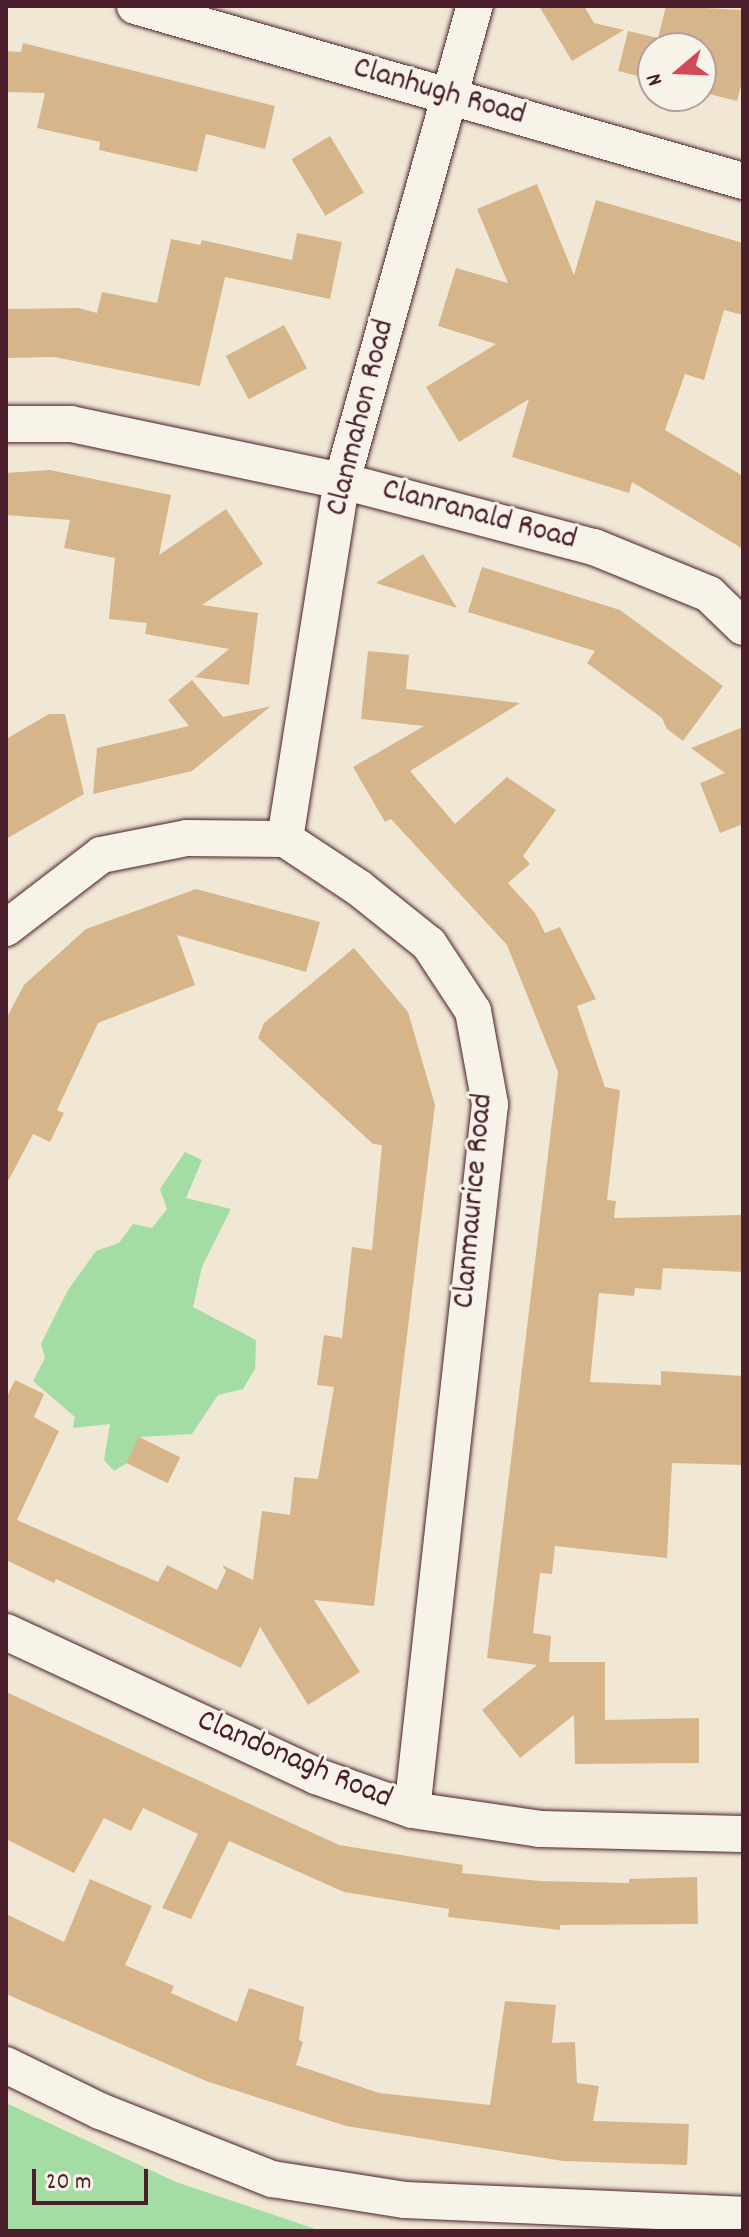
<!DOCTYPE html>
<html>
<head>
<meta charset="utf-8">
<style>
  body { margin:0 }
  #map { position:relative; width:749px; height:2237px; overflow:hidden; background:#f1e7d5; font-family:Dekko,sans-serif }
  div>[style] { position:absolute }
  .green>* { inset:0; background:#a3dda3 }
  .building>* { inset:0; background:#d7b58a; transform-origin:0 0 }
  .roads { filter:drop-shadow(0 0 2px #4a1f2b) drop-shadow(0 0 2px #4a1f2b) }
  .street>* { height:36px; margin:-18px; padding:0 18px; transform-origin:18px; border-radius:18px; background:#f7f3e8 }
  span { translate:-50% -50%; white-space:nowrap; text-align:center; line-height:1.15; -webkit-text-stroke:6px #f7f3e8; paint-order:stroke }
  .street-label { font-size:32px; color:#4a1f2b }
  .frame { position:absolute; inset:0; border:8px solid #4a1f2b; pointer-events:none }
  .north { position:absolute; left:637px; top:32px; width:80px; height:80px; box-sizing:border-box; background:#f7f3e8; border:2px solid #b29e9c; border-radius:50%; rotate:251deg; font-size:22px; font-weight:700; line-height:32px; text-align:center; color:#4a1f2b }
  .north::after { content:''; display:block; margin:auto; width:28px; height:36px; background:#d1495b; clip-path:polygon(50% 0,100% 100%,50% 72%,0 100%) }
  .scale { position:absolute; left:32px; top:2169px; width:116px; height:36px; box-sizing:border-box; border:4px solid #4a1f2b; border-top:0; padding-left:10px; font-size:24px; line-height:28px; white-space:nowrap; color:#4a1f2b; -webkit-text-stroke:6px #f7f3e8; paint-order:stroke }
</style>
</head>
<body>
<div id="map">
  <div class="green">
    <div style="clip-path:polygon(185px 1152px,202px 1160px,186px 1198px,231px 1209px,202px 1267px,193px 1307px,256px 1340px,255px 1369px,243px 1389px,218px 1395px,192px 1434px,140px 1437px,127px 1463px,114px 1471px,104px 1460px,110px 1424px,73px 1428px,75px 1417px,33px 1381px,45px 1358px,41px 1344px,68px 1290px,96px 1251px,119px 1243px,133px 1224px,152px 1228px,167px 1209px,160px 1189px)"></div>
    <div style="clip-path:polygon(6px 2103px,176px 2182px,321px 2231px,6px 2231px)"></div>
  </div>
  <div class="building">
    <div style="clip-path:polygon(539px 6px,584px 6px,594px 23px,624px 30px,572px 61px)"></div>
    <div style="clip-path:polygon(666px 6px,743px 10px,743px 78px,737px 101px,701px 92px,701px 48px,653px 48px,653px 80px,618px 71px,628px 31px,658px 38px)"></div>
    <div style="clip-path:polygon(23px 43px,275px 106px,265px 149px,206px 134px,197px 172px,99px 150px,100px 142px,37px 128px,45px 93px,6px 92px,6px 51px,21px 52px)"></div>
    <div style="left:330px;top:136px;width:66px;height:45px;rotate:59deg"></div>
    <div style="clip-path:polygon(537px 184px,574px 275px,596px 200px,743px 243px,743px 315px,724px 310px,704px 380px,685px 374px,665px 430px,743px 476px,743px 549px,632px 482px,629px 493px,512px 457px,529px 399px,459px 442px,426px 387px,496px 344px,438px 326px,456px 268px,508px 283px,477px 209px)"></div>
    <div style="clip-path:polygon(297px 233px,342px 242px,330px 299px,225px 277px,200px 386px,54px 357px,6px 358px,6px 309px,79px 308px,97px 313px,102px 292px,157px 303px,171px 239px,200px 245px,202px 240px,292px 260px)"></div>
    <div style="left:284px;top:325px;width:49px;height:66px;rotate:62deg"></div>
    <div style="clip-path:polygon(50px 470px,171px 495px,159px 555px,226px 509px,263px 564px,202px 605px,258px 613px,249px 685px,195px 677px,229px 649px,145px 634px,147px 623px,109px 619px,115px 558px,64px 548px,70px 520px,6px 515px,6px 473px)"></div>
    <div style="clip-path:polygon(423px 554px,457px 608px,376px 583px)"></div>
    <div style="clip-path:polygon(482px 567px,620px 610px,723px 686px,683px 741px,667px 729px,662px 718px,587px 663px,595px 651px,468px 612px)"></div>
    <div style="clip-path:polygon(368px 651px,409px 655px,406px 689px,520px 703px,410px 771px,455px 824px,507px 777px,556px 810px,523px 856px,530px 864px,508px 883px,535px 913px,545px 933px,560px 927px,596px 999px,577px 1006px,605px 1087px,620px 1090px,607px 1200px,616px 1201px,614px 1218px,743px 1215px,743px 1272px,663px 1268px,661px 1290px,635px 1288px,634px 1296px,599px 1293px,590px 1382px,661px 1385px,661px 1371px,743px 1376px,743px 1465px,672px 1463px,667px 1558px,555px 1546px,552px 1574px,540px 1573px,533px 1633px,551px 1636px,549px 1662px,605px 1662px,605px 1720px,699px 1718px,699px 1763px,575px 1764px,574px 1715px,520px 1758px,482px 1710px,537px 1665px,487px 1658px,558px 1072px,507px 945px,391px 819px,385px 822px,353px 767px,424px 726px,361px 719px)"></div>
    <div style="clip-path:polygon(192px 680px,223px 717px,271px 706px,192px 771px,93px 794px,97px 748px,189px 726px,168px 700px)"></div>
    <div style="clip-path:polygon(49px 714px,65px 714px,84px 794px,6px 839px,6px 739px)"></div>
    <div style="clip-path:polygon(743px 727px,743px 824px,720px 833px,700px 783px,725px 773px,691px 748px)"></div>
    <div style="clip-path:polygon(196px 889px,320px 922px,306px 972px,177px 935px,195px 985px,98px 1023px,57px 1110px,64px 1113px,50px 1142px,33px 1134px,6px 1185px,6px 1019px,24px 985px,86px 929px)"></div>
    <div style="clip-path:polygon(354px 948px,408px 1012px,435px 1105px,374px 1606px,314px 1600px,360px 1672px,308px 1705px,260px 1627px,241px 1668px,56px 1579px,54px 1583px,6px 1560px,6px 1399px,15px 1380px,44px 1394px,34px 1417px,59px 1431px,17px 1520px,158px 1582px,167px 1565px,217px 1590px,226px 1571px,222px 1565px,253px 1580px,262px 1511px,290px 1515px,294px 1477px,318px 1479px,334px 1387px,317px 1385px,324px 1335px,342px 1338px,352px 1247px,372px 1250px,382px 1145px,373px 1144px,258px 1038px,264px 1023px)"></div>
    <div style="left:139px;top:1437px;width:46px;height:29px;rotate:26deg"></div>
    <div style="clip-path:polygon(6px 1692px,339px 1845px,463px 1865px,462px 1873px,540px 1881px,629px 1883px,629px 1879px,697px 1877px,698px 1924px,560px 1925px,560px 1930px,448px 1917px,449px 1909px,344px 1892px,229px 1841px,191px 1919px,162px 1908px,198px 1834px,143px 1808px,131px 1831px,104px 1818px,74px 1873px,6px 1839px)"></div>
    <div style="clip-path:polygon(90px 1879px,152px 1906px,125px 1965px,174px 1986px,171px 1993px,237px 2022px,249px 1988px,304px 2007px,299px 2040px,303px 2042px,296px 2065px,379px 2093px,490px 2105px,505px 2001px,556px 2005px,552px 2043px,575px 2042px,577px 2083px,599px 2086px,593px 2121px,689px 2124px,687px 2165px,563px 2161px,346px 2126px,206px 2081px,6px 1994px,6px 1914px,64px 1942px)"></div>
  </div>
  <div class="roads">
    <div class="street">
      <div style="left:135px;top:6px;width:633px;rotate:16.06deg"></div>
      <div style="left:6px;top:424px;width:65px"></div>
      <div style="left:71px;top:424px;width:277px;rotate:11.9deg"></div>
      <div style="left:342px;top:481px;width:260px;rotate:14.7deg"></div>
      <div style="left:594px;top:547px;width:124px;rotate:22.2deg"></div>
      <div style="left:709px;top:594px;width:47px;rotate:44.1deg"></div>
      <div style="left:285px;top:839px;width:363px;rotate:-81deg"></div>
      <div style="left:342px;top:481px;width:493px;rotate:-74.4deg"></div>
      <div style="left:6px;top:928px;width:120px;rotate:-37.5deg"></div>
      <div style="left:101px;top:855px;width:88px;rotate:-11.2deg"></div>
      <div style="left:187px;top:838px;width:98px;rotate:0.6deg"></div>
      <div style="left:285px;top:839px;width:89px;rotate:33.5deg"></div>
      <div style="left:359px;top:888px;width:90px;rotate:38.7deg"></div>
      <div style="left:429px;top:944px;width:80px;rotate:56.7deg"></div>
      <div style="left:473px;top:1011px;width:95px;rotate:79.6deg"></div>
      <div style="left:490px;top:1104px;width:710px;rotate:96.3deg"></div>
      <div style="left:6px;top:1632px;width:342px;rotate:24.9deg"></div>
      <div style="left:316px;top:1776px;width:102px;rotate:19.5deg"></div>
      <div style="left:412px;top:1810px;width:129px;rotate:8.4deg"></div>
      <div style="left:540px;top:1829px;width:203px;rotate:1.4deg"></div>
      <div style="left:6px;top:2065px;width:105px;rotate:26.1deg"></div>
      <div style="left:100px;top:2111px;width:185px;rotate:21.6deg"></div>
      <div style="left:272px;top:2179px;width:135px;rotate:9deg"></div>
      <div style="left:405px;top:2200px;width:338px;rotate:2.5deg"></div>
    </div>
  </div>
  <div class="street-label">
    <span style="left:439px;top:93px;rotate:16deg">Clanhugh Road</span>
    <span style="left:362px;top:418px;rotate:-76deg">Clanmahon Road</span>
    <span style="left:479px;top:516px;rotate:15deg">Clanranald Road</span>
    <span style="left:475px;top:1201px;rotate:-85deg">Clanmaurice Road</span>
    <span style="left:294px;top:1761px;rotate:23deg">Clandonagh Road</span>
  </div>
  <div class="frame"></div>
  <div class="north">N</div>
  <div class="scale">20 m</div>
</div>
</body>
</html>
